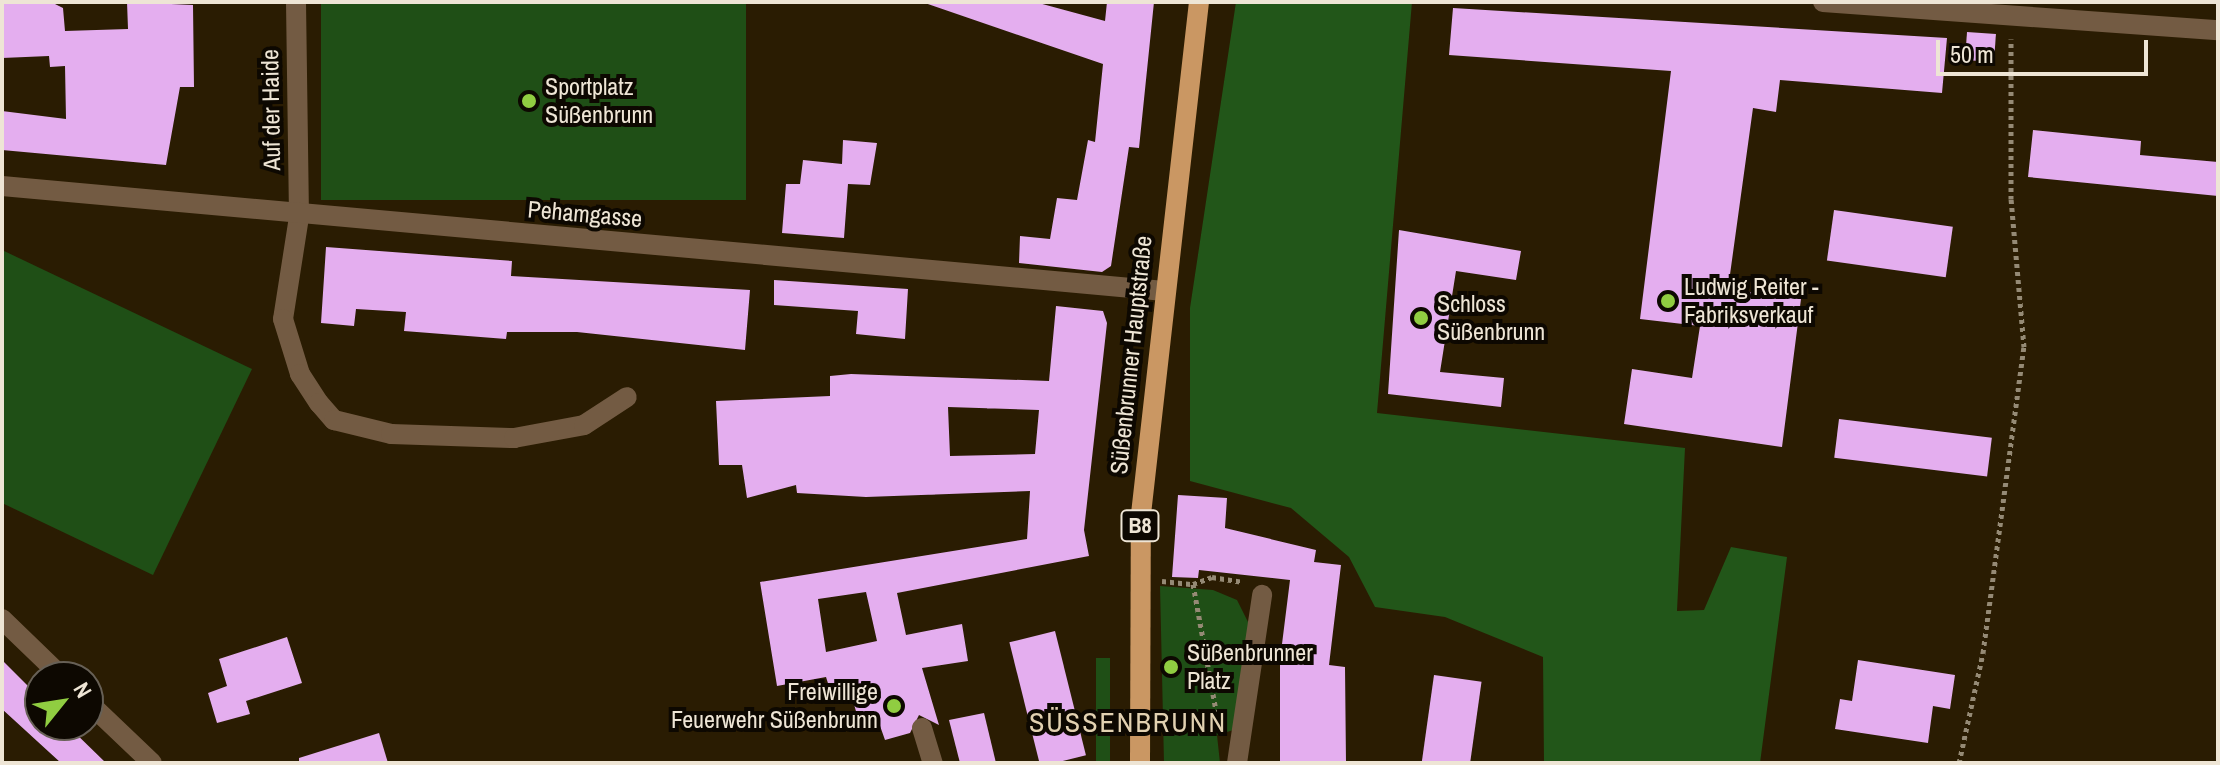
<!DOCTYPE html>
<html>
<head>
<meta charset="utf-8">
<style>
  body { margin:0 }
  #map { position:relative; width:2220px; height:765px; overflow:hidden; background:#2a1c02; font-family:"Archivo Narrow",sans-serif }
  div>[style] { position:absolute }
  .green>* { inset:0; background:#1f4f16; transform-origin:0 0 }
  .forest>* { inset:0; background:#225619 }
  .building>* { inset:0; background:#e4aeef; transform-origin:0 0 }
  .path>* { height:5px; margin-top:-2.5px; transform-origin:0; background:repeating-linear-gradient(90deg,#958a75 0 4px,transparent 0 8px) }
  .minor>* { height:20px; margin:-10px; padding:0 10px; transform-origin:10px; border-radius:10px; background:#735b43 }
  .major>* { height:20px; margin:-10px; padding:0 10px; transform-origin:10px; border-radius:10px; background:#ca9763 }
  .dots>* { width:22px; height:22px; translate:-50% -50%; box-sizing:border-box; border:4px solid #0d0801; border-radius:50% }
  span { translate:-50% -50%; white-space:nowrap; text-align:center; line-height:1.15; -webkit-text-stroke:8px #0d0801; paint-order:stroke }
  .shield-label span { padding:2px 6px; background:#0d0801; border:2px solid; border-radius:6px; -webkit-text-stroke-width:0 }
  .shield-label { font-size:22px; color:#eee5d5; font-weight:700 }
  .poi-label { font-size:24px; color:#eee5d5 }
  .left { translate:0 -50%; text-align:left }
  .right { translate:-100% -50%; text-align:right }
  .street-label { font-size:24px; color:#eee5d5 }
  .quarter-label { font-size:28px; color:#e2d1b1; letter-spacing:2px }
  .frame { position:absolute; inset:0; border:4px solid #eee5d5; pointer-events:none }
  .north { position:absolute; left:24px; top:661px; width:80px; height:80px; box-sizing:border-box; background:#0d0801; border:2px solid #676056; border-radius:50%; rotate:60deg; font-size:22px; font-weight:700; line-height:32px; text-align:center; color:#eee5d5 }
  .north::after { content:''; display:block; margin:auto; width:28px; height:36px; background:#90cd41; clip-path:polygon(50% 0,100% 100%,50% 72%,0 100%) }
  .scale { position:absolute; left:1936px; top:40px; width:212px; height:36px; box-sizing:border-box; border:4px solid #eee5d5; border-top:0; padding-left:10px; font-size:24px; line-height:28px; white-space:nowrap; color:#eee5d5; -webkit-text-stroke:6px #0d0801; paint-order:stroke }
</style>
</head>
<body>
<div id="map">
  <div class="green">
    <div style="left:321px;top:2px;width:425px;height:198px"></div>
    <div style="clip-path:polygon(2px 250px,252px 369px,153px 575px,2px 503px)"></div>
    <div style="clip-path:polygon(1160px 586px,1213px 590px,1237px 600px,1253px 632px,1240px 728px,1217px 735px,1220px 763px,1164px 763px)"></div>
    <div style="left:1096px;top:658px;width:14px;height:105px"></div>
  </div>
  <div class="forest">
    <div style="clip-path:polygon(1236px 2px,1412px 2px,1377px 413px,1685px 448px,1677px 611px,1704px 610px,1731px 547px,1787px 557px,1760px 763px,1544px 763px,1543px 657px,1445px 617px,1375px 607px,1349px 557px,1291px 508px,1190px 481px,1190px 308px)"></div>
  </div>
  <div class="building">
    <div style="clip-path:polygon(4px 2px,53px 3px,63px 8px,65px 31px,128px 29px,127px 2px,193px 5px,194px 87px,180px 87px,166px 165px,2px 150px,2px 111px,66px 119px,65px 66px,50px 67px,49px 56px,2px 58px)"></div>
    <div style="clip-path:polygon(922px 2px,1035px 2px,1105px 21px,1107px 2px,1154px 2px,1139px 148px,1129px 147px,1111px 266px,1102px 272px,1019px 263px,1020px 236px,1050px 239px,1057px 198px,1077px 200px,1088px 140px,1095px 142px,1103px 64px)"></div>
    <div style="clip-path:polygon(1453px 8px,1947px 38px,1942px 93px,1780px 80px,1776px 112px,1753px 108px,1728px 289px,1801px 299px,1782px 447px,1624px 424px,1632px 369px,1692px 378px,1700px 326px,1640px 319px,1671px 71px,1449px 55px)"></div>
    <div style="left:1967px;top:32px;width:29px;height:28px;rotate:4deg"></div>
    <div style="clip-path:polygon(2033px 130px,2141px 141px,2140px 155px,2218px 162px,2218px 196px,2028px 177px)"></div>
    <div style="clip-path:polygon(843px 140px,877px 143px,870px 185px,848px 184px,844px 238px,782px 233px,786px 184px,800px 184px,803px 160px,842px 164px)"></div>
    <div style="left:1834px;top:210px;width:120px;height:51px;rotate:8deg"></div>
    <div style="clip-path:polygon(1399px 230px,1521px 251px,1516px 280px,1456px 271px,1440px 372px,1504px 378px,1501px 407px,1388px 394px)"></div>
    <div style="clip-path:polygon(326px 247px,512px 261px,511px 276px,750px 290px,745px 350px,577px 332px,507px 332px,506px 339px,404px 331px,406px 312px,356px 309px,354px 326px,321px 323px)"></div>
    <div style="clip-path:polygon(774px 280px,908px 289px,905px 339px,856px 334px,858px 311px,774px 305px)"></div>
    <div style="clip-path:polygon(evenodd,1056px 306px,1103px 311px,1107px 323px,1084px 530px,1089px 556px,897px 593px,906px 635px,962px 624px,968px 661px,922px 668px,939px 725px,919px 715px,910px 733px,885px 740px,879px 723px,861px 729px,850px 690px,832px 696px,826px 677px,777px 686px,760px 582px,1027px 539px,1030px 491px,866px 497px,797px 493px,796px 485px,747px 498px,742px 465px,719px 465px,716px 401px,830px 396px,830px 376px,851px 374px,1049px 381px,1056px 306px,948px 407px,1039px 410px,1035px 454px,950px 456px,948px 407px,1056px 306px,866px 592px,877px 641px,826px 652px,818px 599px,866px 592px)"></div>
    <div style="left:1839px;top:419px;width:154px;height:39px;rotate:7deg"></div>
    <div style="clip-path:polygon(1178px 495px,1227px 498px,1225px 528px,1316px 550px,1314px 562px,1341px 565px,1329px 665px,1345px 667px,1346px 763px,1280px 763px,1280px 660px,1290px 580px,1199px 570px,1198px 578px,1172px 577px)"></div>
    <div style="left:1055px;top:631px;width:128px;height:47px;rotate:76deg"></div>
    <div style="clip-path:polygon(287px 637px,302px 683px,246px 701px,250px 714px,217px 723px,208px 693px,227px 686px,219px 659px)"></div>
    <div style="clip-path:polygon(2px 660px,40px 698px,40px 725px,67px 725px,106px 763px,61px 763px,2px 709px)"></div>
    <div style="clip-path:polygon(1858px 660px,1955px 675px,1950px 709px,1933px 706px,1928px 743px,1835px 729px,1840px 699px,1852px 701px)"></div>
    <div style="left:1434px;top:675px;width:48px;height:89px;rotate:8deg"></div>
    <div style="clip-path:polygon(984px 713px,996px 763px,960px 763px,949px 720px)"></div>
    <div style="clip-path:polygon(379px 733px,388px 763px,299px 763px,299px 758px)"></div>
  </div>
  <div class="path">
    <div style="left:1162px;top:581px;width:31px;rotate:6deg"></div>
    <div style="left:1193px;top:584px;width:139px;rotate:79.7deg"></div>
    <div style="left:1193px;top:584px;width:20px;rotate:-20deg"></div>
    <div style="left:1212px;top:577px;width:30px;rotate:9deg"></div>
    <div style="left:1959px;top:763px;width:113px;rotate:-77.7deg"></div>
    <div style="left:1983px;top:653px;width:309px;rotate:-82.4deg"></div>
    <div style="left:2024px;top:347px;width:149px;rotate:-95deg"></div>
    <div style="left:2011px;top:199px;width:160px;rotate:-90deg"></div>
  </div>
  <div class="minor">
    <div style="left:296px;top:2px;width:215px;rotate:89.2deg"></div>
    <div style="left:299px;top:217px;width:103px;rotate:98.9deg"></div>
    <div style="left:283px;top:319px;width:58px;rotate:72.8deg"></div>
    <div style="left:300px;top:374px;width:35px;rotate:57deg"></div>
    <div style="left:319px;top:403px;width:23px;rotate:49deg"></div>
    <div style="left:334px;top:420px;width:59px;rotate:13.8deg"></div>
    <div style="left:391px;top:434px;width:123px;rotate:1.9deg"></div>
    <div style="left:514px;top:438px;width:71px;rotate:-10.5deg"></div>
    <div style="left:584px;top:425px;width:51px;rotate:-33.1deg"></div>
    <div style="left:1823px;top:2px;width:396px;rotate:4.1deg"></div>
    <div style="left:2px;top:186px;width:1167px;rotate:5.16deg"></div>
    <div style="left:2px;top:619px;width:83px;rotate:44deg"></div>
    <div style="left:88px;top:702px;width:88px;rotate:43.6deg"></div>
    <div style="left:922px;top:728px;width:37px;rotate:73deg"></div>
    <div style="left:1237px;top:763px;width:170px;rotate:-81.5deg"></div>
  </div>
  <div class="major">
    <div style="left:1140px;top:763px;width:249px;rotate:-89.8deg"></div>
    <div style="left:1141px;top:514px;width:515px;rotate:-83.54deg"></div>
  </div>
  <div class="dots">
    <div style="left:529px;top:101px;background:#90cd41"></div>
    <div style="left:1668px;top:301px;background:#90cd41"></div>
    <div style="left:1421px;top:318px;background:#90cd41"></div>
    <div style="left:1171px;top:667px;background:#90cd41"></div>
    <div style="left:894px;top:706px;background:#90cd41"></div>
  </div>
  <div class="shield-label">
    <span style="left:1140px;top:526px">B8</span>
  </div>
  <div class="poi-label">
    <span class="left" style="left:545px;top:101px">Sportplatz<br>Süßenbrunn</span>
    <span class="left" style="left:1684px;top:301px">Ludwig Reiter -<br>Fabriksverkauf</span>
    <span class="left" style="left:1437px;top:318px">Schloss<br>Süßenbrunn</span>
    <span class="left" style="left:1187px;top:667px">Süßenbrunner<br>Platz</span>
    <span class="right" style="left:878px;top:706px">Freiwillige<br>Feuerwehr Süßenbrunn</span>
  </div>
  <div class="street-label">
    <span style="left:271px;top:110px;rotate:-91deg">Auf der Haide</span>
    <span style="left:585px;top:214px;rotate:5deg">Pehamgasse</span>
    <span style="left:1131px;top:355px;rotate:-84deg">Süßenbrunner Hauptstraße</span>
  </div>
  <div class="quarter-label">
    <span style="left:1128px;top:722px">SÜSSENBRUNN</span>
  </div>
  <div class="frame"></div>
  <div class="north">N</div>
  <div class="scale">50 m</div>
</div>
</body>
</html>
